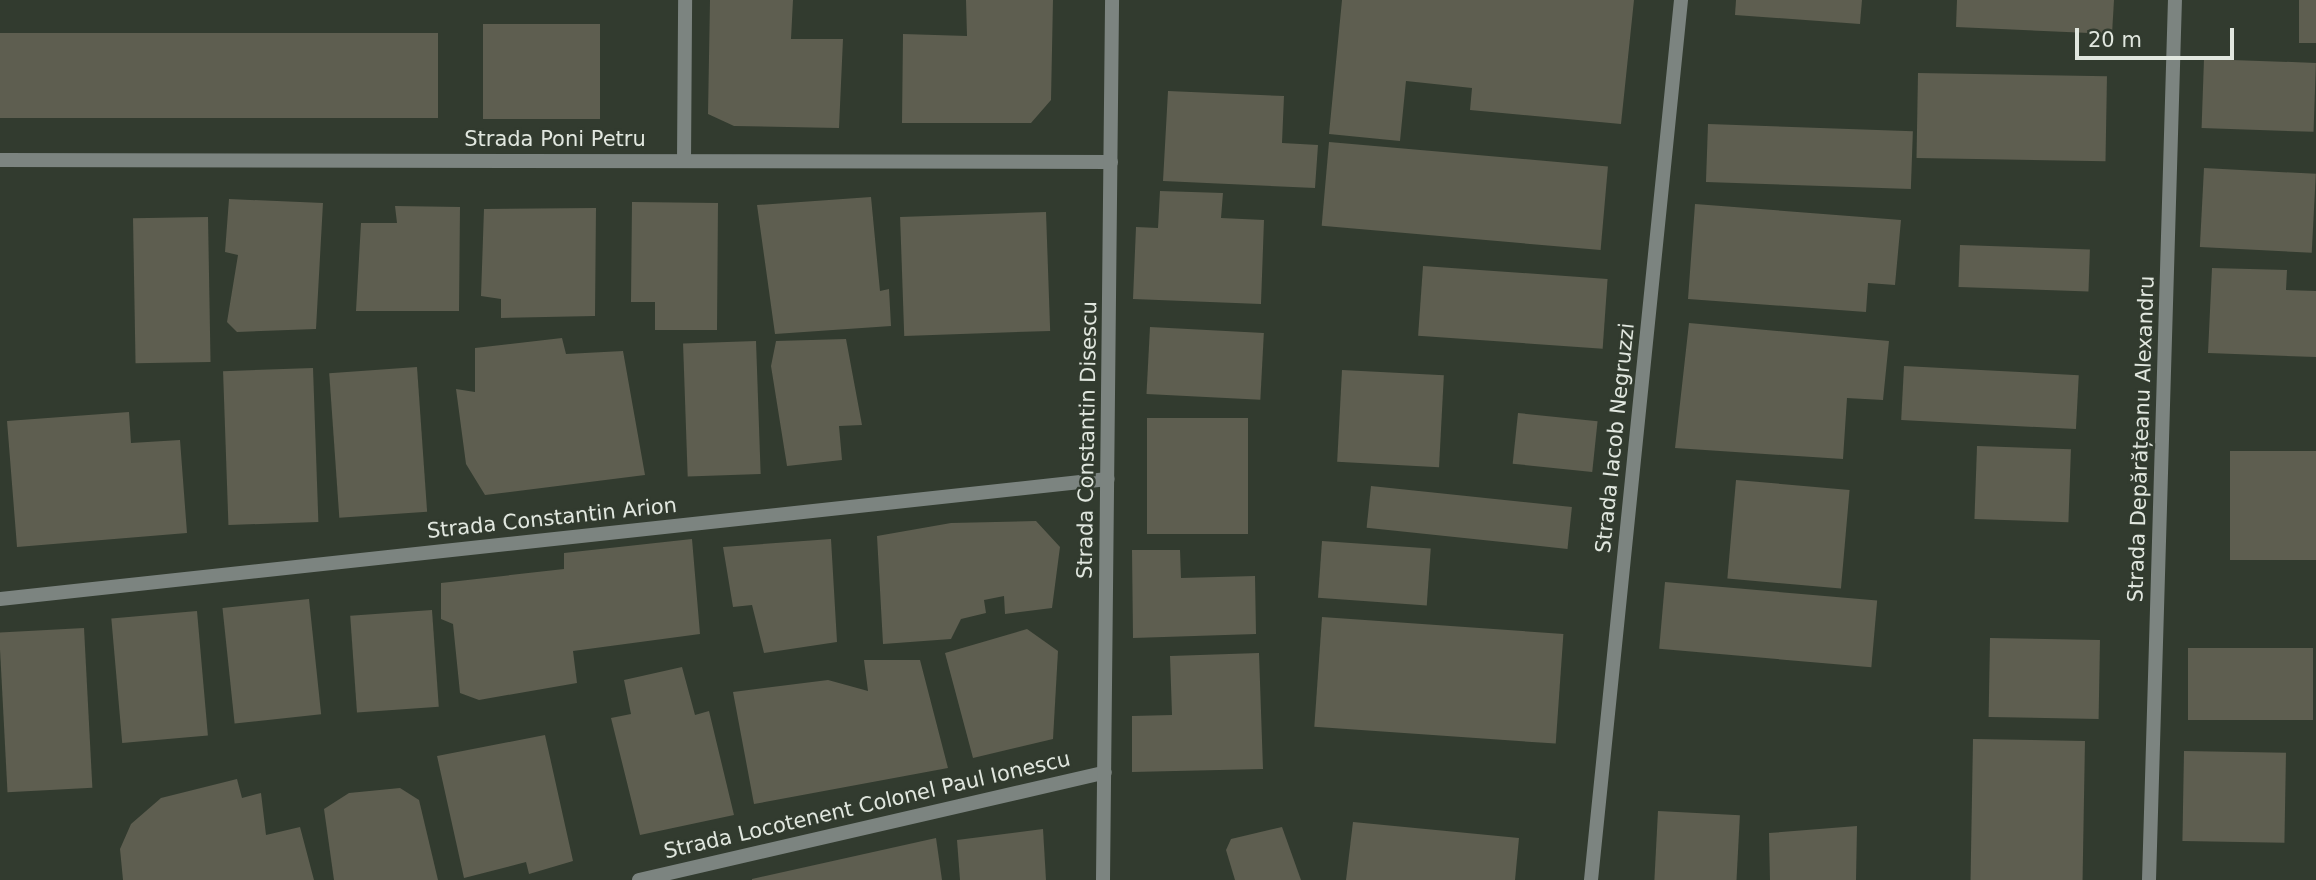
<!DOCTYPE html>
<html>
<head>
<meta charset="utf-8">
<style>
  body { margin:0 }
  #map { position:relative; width:2316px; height:880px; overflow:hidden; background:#323b2f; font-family:"DejaVu Sans",sans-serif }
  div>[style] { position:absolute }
  .building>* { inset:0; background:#5e5e50; transform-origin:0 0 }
  .street>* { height:14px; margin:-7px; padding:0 7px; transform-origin:7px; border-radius:7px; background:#7c8480 }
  span { translate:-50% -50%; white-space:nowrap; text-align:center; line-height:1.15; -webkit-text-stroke:5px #323b2f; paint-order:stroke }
  .street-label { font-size:21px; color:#e1e7df }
  .scale { position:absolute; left:2075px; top:28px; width:159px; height:32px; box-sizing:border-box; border:4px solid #e1e7df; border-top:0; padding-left:9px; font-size:21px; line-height:24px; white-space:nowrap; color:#e1e7df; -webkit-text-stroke:5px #323b2f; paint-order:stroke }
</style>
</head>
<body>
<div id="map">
  <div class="building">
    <div style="clip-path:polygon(710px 0,793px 0,791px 39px,843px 39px,839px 128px,734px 126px,708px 114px)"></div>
    <div style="clip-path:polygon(966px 0,1053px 0,1051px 100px,1031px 123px,902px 123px,903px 34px,967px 36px)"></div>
    <div style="clip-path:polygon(1342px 0,1634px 0,1621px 124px,1470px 110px,1472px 88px,1406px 81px,1400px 141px,1329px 134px)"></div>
    <div style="clip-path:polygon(1736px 0,1862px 0,1860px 24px,1735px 15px)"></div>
    <div style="clip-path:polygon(1957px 0,2114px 0,2112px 34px,1956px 27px)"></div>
    <div style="left:2299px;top:0;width:17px;height:43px"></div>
    <div style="left:483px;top:24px;width:117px;height:95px"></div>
    <div style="left:438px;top:33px;width:85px;height:438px;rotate:90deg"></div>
    <div style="left:2204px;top:59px;width:112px;height:69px;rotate:2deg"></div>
    <div style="left:1918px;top:73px;width:189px;height:85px;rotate:1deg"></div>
    <div style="clip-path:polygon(1168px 91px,1284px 96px,1282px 143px,1318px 145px,1315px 188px,1163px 181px)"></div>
    <div style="left:1708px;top:124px;width:205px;height:58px;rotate:2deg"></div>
    <div style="left:1329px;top:142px;width:280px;height:84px;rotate:5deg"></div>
    <div style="left:2204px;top:168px;width:112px;height:79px;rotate:3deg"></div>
    <div style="clip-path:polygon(1160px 191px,1223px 193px,1221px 218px,1264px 220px,1261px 304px,1133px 299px,1136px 227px,1158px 228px)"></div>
    <div style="clip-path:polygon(871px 197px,880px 291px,889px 289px,891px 326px,775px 334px,757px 205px)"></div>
    <div style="clip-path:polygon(229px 199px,323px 203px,316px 329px,237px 332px,227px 322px,238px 255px,225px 252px)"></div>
    <div style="clip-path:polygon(632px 202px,718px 203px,717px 330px,655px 330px,655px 302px,631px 302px)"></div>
    <div style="clip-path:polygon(1695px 204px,1901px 220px,1895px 285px,1868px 283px,1866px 312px,1688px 299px)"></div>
    <div style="clip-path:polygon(395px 206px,460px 207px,459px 311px,356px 311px,361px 223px,397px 223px)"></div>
    <div style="clip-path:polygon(596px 208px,595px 316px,501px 318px,501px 299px,481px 296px,484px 209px)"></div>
    <div style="left:1046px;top:212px;width:119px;height:146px;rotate:88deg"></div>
    <div style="left:208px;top:217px;width:145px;height:75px;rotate:89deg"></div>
    <div style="left:1960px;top:245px;width:130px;height:42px;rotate:2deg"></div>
    <div style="left:1423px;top:266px;width:185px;height:70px;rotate:4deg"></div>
    <div style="clip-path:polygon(2212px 268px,2287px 270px,2286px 290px,2316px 291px,2316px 357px,2208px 353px)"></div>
    <div style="clip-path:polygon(1689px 323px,1889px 341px,1883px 400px,1847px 398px,1843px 459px,1675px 448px)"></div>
    <div style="left:1150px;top:327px;width:114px;height:67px;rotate:3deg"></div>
    <div style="clip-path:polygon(562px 338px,566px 354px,623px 351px,645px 475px,485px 495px,466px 464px,456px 389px,475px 392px,475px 348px)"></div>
    <div style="clip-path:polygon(846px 339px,862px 425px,839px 426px,842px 460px,787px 466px,771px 366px,776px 341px)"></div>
    <div style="left:756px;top:341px;width:133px;height:73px;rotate:88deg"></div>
    <div style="left:1904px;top:366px;width:175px;height:54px;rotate:3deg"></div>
    <div style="left:417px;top:367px;width:145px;height:88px;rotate:86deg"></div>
    <div style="left:313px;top:368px;width:154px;height:90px;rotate:88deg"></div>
    <div style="left:1342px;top:370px;width:102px;height:92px;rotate:3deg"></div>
    <div style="clip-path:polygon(129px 412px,131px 443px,180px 440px,187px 533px,17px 547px,7px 421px)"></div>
    <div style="left:1518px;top:413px;width:80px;height:51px;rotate:6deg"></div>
    <div style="left:1147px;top:418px;width:101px;height:116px"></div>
    <div style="left:1977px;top:446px;width:94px;height:73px;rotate:2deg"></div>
    <div style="left:2230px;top:451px;width:86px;height:109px"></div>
    <div style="left:1736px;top:480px;width:114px;height:99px;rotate:5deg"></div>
    <div style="left:1371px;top:486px;width:202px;height:42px;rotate:6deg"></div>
    <div style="clip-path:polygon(1036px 521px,1060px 547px,1052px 608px,1005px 614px,1004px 596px,984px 600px,986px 613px,961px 619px,951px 639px,883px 644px,877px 536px,951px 523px)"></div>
    <div style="clip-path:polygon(692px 539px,700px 634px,573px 651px,577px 683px,479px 700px,460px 693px,453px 624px,441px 619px,441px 583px,564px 569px,564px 553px)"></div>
    <div style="clip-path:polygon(831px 539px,837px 642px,764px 653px,752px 605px,733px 607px,723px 547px)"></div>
    <div style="left:1322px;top:541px;width:109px;height:57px;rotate:4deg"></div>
    <div style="clip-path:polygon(1132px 550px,1180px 550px,1181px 578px,1255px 576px,1256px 634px,1133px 638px)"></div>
    <div style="left:1665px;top:582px;width:213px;height:67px;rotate:5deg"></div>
    <div style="left:309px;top:599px;width:116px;height:87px;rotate:84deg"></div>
    <div style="left:432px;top:610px;width:97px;height:82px;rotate:86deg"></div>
    <div style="left:197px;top:611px;width:125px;height:86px;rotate:85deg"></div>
    <div style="left:1322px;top:617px;width:242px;height:110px;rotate:4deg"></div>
    <div style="left:84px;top:628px;width:160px;height:85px;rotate:87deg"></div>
    <div style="clip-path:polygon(1027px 629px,1058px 651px,1053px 739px,973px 758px,945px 653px)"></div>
    <div style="left:1990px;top:638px;width:110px;height:79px;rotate:1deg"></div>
    <div style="left:2188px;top:648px;width:125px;height:72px"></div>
    <div style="clip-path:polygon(1259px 653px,1263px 769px,1132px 772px,1132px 716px,1172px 715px,1170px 656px)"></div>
    <div style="clip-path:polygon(864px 660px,920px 660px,948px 768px,754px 804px,733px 692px,828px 680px,868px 691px)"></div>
    <div style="clip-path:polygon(682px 667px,695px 715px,709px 711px,734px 815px,640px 835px,611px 718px,631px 714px,624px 680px)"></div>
    <div style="clip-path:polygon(545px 735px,573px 861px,529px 874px,526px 862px,464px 878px,437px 756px)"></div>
    <div style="left:1973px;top:739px;width:112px;height:141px;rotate:1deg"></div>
    <div style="left:2184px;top:751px;width:102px;height:90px;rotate:1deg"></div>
    <div style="clip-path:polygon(237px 779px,242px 798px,261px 793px,266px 835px,300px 827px,314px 880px,123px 880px,120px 849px,131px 824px,161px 798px)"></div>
    <div style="clip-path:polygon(400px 788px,419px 800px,438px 880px,334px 880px,324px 809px,349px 793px)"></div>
    <div style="left:1658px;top:811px;width:82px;height:69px;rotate:3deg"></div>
    <div style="clip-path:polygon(1353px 822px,1519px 838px,1515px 880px,1346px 880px)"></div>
    <div style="clip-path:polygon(1857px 826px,1856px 880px,1770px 880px,1769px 833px)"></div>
    <div style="clip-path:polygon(1282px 827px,1301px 880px,1235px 880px,1226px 850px,1231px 839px)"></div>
    <div style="clip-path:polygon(1043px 829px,1046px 880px,960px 880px,957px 840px)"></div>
    <div style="clip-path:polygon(936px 838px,942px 880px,752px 880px,752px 879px)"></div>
  </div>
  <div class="street">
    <div style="left:0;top:160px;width:1111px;rotate:0.1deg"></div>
    <div style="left:684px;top:161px;width:161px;rotate:-89.6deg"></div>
    <div style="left:0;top:599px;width:1114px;rotate:-6.18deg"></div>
    <div style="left:639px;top:880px;width:478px;rotate:-13deg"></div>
    <div style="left:1103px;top:880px;width:880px;rotate:-89.41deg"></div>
    <div style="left:1591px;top:880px;width:885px;rotate:-84.16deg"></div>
    <div style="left:2149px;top:880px;width:880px;rotate:-88.31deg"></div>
  </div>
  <div class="street-label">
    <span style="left:555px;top:139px">Strada Poni Petru</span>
    <span style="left:1615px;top:438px;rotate:-84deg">Strada Iacob Negruzzi</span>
    <span style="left:2141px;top:439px;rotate:-88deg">Strada Depărățeanu Alexandru</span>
    <span style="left:1087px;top:440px;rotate:-89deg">Strada Constantin Disescu</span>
    <span style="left:552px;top:518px;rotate:-6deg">Strada Constantin Arion</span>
    <span style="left:867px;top:805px;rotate:-13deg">Strada Locotenent Colonel Paul Ionescu</span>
  </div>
  <div class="scale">20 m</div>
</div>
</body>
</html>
